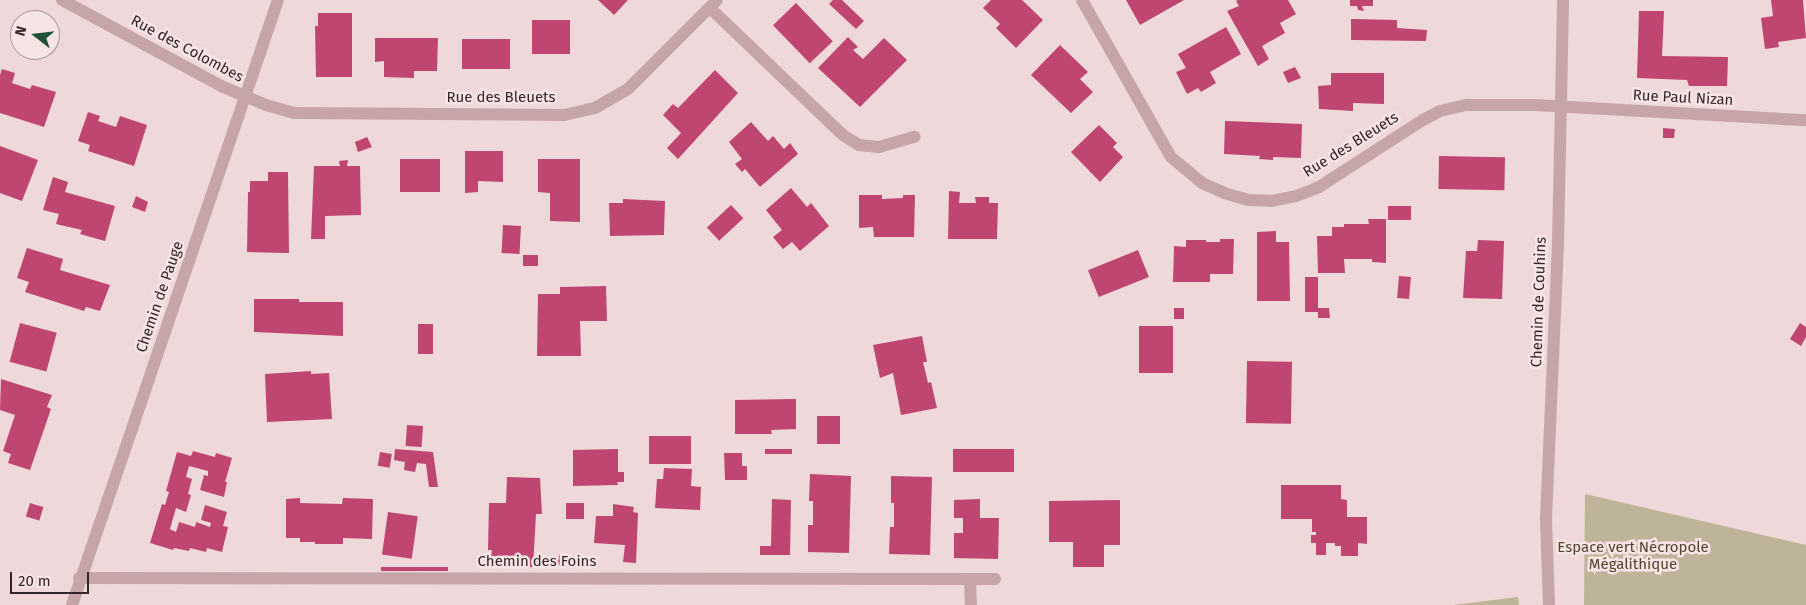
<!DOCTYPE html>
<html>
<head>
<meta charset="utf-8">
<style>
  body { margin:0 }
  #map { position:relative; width:1806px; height:605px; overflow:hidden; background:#efd8d9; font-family:"Fira Sans",sans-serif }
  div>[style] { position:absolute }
  .green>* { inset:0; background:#bdb499; transform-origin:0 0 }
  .building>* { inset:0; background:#bf4670; transform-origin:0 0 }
  .service>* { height:12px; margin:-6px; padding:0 6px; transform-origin:6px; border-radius:6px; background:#c6a5a9 }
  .minor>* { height:12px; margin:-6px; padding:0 6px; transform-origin:6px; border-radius:6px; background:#c6a5a9 }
  .tertiary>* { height:12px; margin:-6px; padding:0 6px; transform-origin:6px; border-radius:6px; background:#c6a5a9 }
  span { translate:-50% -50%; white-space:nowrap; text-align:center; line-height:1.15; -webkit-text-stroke:5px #f7e4e5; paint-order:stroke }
  .street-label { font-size:15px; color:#322629 }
  .park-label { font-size:15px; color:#4f472b }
  .north { position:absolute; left:10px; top:10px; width:50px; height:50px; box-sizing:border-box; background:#f7e4e5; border:1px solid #a8989a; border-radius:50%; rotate:286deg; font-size:14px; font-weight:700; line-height:20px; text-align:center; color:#322629 }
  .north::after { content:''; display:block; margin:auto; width:18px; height:22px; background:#1e5136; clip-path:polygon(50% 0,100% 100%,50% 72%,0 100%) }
  .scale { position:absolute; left:10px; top:572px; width:79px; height:22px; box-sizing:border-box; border:2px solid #322629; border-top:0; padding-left:6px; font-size:15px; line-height:18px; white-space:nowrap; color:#322629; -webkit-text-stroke:4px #f7e4e5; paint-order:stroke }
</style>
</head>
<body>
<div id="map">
  <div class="green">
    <div style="clip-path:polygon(1585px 494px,1806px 545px,1806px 605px,1584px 605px)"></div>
    <div style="left:1518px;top:597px;width:8px;height:485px;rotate:83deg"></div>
  </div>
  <div class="building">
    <div style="clip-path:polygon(598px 0,628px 0,614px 15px)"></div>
    <div style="clip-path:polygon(833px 0,842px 0,864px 21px,856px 29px,829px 4px)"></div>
    <div style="clip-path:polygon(991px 0,1022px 0,1043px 20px,1016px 48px,996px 28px,1000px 24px,983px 8px)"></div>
    <div style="clip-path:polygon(1126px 0,1184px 0,1140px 25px)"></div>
    <div style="clip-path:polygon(1238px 0,1288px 0,1296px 14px,1280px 23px,1285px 33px,1262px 46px,1269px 59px,1258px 66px,1227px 11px,1239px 6px,1236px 1px)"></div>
    <div style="clip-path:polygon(1350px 0,1373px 0,1373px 6px,1362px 6px,1364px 11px,1358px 10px,1357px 6px,1350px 6px)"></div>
    <div style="clip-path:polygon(1771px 0,1803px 0,1806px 38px,1778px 42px,1779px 47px,1765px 49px,1761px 18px,1773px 16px)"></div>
    <div style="left:796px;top:3px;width:53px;height:32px;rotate:46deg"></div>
    <div style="clip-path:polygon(1639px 11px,1664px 11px,1662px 56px,1728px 57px,1727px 86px,1689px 86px,1687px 80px,1637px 78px)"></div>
    <div style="clip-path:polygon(318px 13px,352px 13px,352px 77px,316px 77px,315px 26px,318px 26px)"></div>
    <div style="clip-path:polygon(1351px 19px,1397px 20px,1397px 28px,1427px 30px,1426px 41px,1351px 40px)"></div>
    <div style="left:570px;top:20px;width:34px;height:38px;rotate:90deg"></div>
    <div style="clip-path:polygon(1226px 27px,1241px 54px,1210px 72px,1216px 83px,1201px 92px,1198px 88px,1187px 94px,1176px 72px,1186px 68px,1178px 54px)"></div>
    <div style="clip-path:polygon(848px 37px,858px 47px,853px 50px,863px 59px,884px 38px,907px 60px,860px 107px,818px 68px)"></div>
    <div style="clip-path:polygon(375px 38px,438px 38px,437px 71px,414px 71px,414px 78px,384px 77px,384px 61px,375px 62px)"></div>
    <div style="left:462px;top:39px;width:48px;height:30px"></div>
    <div style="clip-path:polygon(1060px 45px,1088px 72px,1080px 79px,1093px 92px,1071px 113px,1031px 75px)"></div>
    <div style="clip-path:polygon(1295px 67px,1301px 78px,1288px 83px,1283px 72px)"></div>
    <div style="clip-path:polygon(2px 69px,15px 73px,12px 83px,30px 89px,32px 85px,56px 92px,44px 127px,0 113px,0 75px)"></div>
    <div style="clip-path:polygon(715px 70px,738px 93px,678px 159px,667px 148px,681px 133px,663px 115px,673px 104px,678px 108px)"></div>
    <div style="clip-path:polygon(1331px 73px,1384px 73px,1384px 104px,1353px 103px,1353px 111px,1319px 109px,1318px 86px,1331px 85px)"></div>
    <div style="clip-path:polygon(88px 112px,100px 116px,98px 121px,116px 127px,120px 116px,147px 125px,134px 166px,88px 151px,90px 145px,78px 141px)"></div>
    <div style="clip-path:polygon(1225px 121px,1302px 124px,1301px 158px,1273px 157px,1273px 160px,1259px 159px,1260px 156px,1224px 154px)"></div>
    <div style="clip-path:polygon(751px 122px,768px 141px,773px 136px,784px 149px,790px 143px,798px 154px,760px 187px,745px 169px,742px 172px,735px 164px,742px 159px,729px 142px)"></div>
    <div style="clip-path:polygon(1099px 125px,1117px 143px,1113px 147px,1123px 157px,1100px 182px,1071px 152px)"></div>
    <div style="clip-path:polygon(1663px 128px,1675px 129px,1674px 138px,1663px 138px)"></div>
    <div style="clip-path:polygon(367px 137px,372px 147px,358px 152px,355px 142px)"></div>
    <div style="clip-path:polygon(0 146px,38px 160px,22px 201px,0 193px)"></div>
    <div style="clip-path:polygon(465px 151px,503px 151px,503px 182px,478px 181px,478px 192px,465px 193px)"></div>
    <div style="left:1439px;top:156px;width:66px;height:33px;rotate:1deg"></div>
    <div style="left:400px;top:159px;width:40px;height:33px"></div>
    <div style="clip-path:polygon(538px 159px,580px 159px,580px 222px,550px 221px,550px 193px,538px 192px)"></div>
    <div style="clip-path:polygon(348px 160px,347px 166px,360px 166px,361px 215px,325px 216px,325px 239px,311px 239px,314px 166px,340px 166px,339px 161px)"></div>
    <div style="clip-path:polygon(268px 172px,288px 172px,289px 253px,247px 252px,248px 192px,250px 192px,250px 181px,268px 181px)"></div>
    <div style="clip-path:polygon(53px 177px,68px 182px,65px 192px,115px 206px,105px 241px,80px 234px,82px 230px,56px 224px,59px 214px,43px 210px)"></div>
    <div style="clip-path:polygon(791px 188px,807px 207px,811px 203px,829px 226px,800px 251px,792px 242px,783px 249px,773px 237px,782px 230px,766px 210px)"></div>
    <div style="clip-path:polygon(949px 191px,960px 192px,959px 203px,976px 203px,975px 197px,989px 197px,989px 203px,998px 203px,997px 239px,948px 239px)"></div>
    <div style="clip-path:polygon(859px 195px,882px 195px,882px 199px,903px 198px,903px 195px,915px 195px,914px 237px,874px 237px,873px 227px,859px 228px)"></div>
    <div style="clip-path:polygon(136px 196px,148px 202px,145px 212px,132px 207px)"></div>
    <div style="clip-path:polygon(623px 199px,665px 201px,664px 235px,610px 236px,609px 203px,623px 203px)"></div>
    <div style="left:731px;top:205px;width:18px;height:33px;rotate:47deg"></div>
    <div style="left:1388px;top:206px;width:23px;height:14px"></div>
    <div style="clip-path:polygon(1368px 219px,1386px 219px,1386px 263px,1372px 262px,1372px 259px,1344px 259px,1345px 273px,1318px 273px,1317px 236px,1332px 236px,1332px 227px,1344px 227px,1344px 224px,1369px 224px)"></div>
    <div style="left:503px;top:225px;width:18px;height:28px;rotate:3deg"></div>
    <div style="clip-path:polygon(1276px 231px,1276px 242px,1289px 242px,1290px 301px,1257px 301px,1257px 232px)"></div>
    <div style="clip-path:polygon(1220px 239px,1234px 239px,1233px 274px,1210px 274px,1210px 282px,1173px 282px,1174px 246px,1186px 247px,1186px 240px,1206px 240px,1206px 242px,1220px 242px)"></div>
    <div style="clip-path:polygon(1478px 240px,1504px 241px,1502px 299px,1463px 298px,1466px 251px,1477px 251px)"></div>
    <div style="clip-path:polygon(27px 248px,63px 259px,60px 270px,110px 285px,100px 311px,86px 307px,84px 311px,25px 292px,29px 282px,17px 278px)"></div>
    <div style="left:1138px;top:250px;width:29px;height:54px;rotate:68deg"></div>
    <div style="left:523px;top:255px;width:15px;height:11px"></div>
    <div style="left:1399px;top:276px;width:12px;height:22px;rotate:5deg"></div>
    <div style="clip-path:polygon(1305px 277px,1318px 277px,1318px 308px,1329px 308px,1330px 318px,1318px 318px,1318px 312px,1305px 312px)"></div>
    <div style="clip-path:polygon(606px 286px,607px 321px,580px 321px,581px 356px,537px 356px,538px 294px,560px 294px,560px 287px)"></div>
    <div style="clip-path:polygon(254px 299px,299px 299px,299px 302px,343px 302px,343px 336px,254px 332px)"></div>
    <div style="left:1174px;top:308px;width:10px;height:11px"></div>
    <div style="left:20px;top:323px;width:38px;height:40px;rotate:15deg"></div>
    <div style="clip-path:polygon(1800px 323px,1806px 327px,1806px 337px,1801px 346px,1790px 339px)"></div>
    <div style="left:418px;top:324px;width:15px;height:30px"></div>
    <div style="left:1139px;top:326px;width:34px;height:47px"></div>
    <div style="clip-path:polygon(922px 336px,927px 362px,923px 362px,928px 383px,931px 382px,937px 408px,901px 415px,893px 373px,880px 378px,873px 345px)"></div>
    <div style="left:1247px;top:361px;width:45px;height:62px;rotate:1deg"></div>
    <div style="clip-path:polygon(311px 371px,311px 374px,329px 373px,332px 419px,267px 422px,265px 374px)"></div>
    <div style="clip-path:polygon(1px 379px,52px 395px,47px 407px,51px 409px,30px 470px,8px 463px,11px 454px,3px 451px,15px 415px,0 410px)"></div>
    <div style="clip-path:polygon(796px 399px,796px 429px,771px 430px,772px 434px,735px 434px,735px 400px)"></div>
    <div style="left:817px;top:416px;width:23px;height:28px"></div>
    <div style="left:407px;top:425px;width:16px;height:21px;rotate:4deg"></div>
    <div style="left:649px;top:436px;width:42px;height:28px"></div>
    <div style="clip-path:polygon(395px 449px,433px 452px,438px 487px,429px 487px,426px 464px,417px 463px,415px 472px,404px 470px,405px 462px,394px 460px)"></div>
    <div style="clip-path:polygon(618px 449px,618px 472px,624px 472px,624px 482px,617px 482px,618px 485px,573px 486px,573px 450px)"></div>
    <div style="left:765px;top:449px;width:27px;height:5px"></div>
    <div style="left:953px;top:449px;width:61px;height:23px"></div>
    <div style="clip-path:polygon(193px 451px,215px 457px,216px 453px,232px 458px,225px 482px,227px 482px,224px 497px,200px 490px,204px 475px,208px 476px,208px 471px,189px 466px,186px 477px,192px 479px,188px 494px,191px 495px,186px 512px,176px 508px,170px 529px,176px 532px,179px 522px,195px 527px,196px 522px,210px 527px,211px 523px,201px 520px,205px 505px,227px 512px,223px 526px,228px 527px,222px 552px,207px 548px,206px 552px,190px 548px,189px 551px,174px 548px,173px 550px,150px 543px,162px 504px,165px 505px,169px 492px,166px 491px,177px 452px,191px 456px)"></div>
    <div style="left:380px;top:452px;width:12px;height:14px;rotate:9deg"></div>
    <div style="clip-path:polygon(724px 453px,742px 453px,742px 466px,747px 466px,747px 480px,725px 480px)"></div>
    <div style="clip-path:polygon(664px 468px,692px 469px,691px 486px,701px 487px,700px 510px,655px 508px,657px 479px,663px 479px)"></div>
    <div style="clip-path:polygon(810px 474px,851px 476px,849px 553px,808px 552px,808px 525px,813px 525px,813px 501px,809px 501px)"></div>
    <div style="clip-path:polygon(891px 476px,932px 477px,930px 555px,889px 554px,890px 527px,894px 527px,894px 503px,891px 503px)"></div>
    <div style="clip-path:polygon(507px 477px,540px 478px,542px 514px,536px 514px,533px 567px,500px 566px,501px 556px,491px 556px,492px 550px,488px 550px,489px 503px,506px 503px)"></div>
    <div style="clip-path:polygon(1281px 485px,1341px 485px,1341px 499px,1347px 500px,1347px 517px,1367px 517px,1367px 544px,1358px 543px,1358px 556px,1341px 556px,1341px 546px,1335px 546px,1335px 543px,1326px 543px,1326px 555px,1316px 555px,1316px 543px,1311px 543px,1311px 535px,1316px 535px,1316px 532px,1312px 532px,1312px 519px,1281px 519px)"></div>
    <div style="clip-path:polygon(300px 498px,300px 503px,342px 504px,343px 498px,373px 499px,372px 539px,343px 538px,343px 544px,315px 544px,315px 542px,300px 542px,300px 538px,286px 538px,286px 499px)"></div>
    <div style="clip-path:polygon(772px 499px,791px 500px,790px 555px,760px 555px,760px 546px,771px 546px)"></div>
    <div style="clip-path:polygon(980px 499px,980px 518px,999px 518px,998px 559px,954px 558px,954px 533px,963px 533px,963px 518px,954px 518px,954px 500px)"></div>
    <div style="clip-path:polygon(1120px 500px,1120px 545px,1104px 545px,1104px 567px,1073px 567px,1073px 542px,1049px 542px,1049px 501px)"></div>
    <div style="left:30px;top:503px;width:14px;height:14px;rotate:17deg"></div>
    <div style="left:566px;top:503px;width:18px;height:16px"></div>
    <div style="clip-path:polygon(613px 504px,634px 507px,633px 512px,638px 513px,636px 563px,623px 562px,625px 545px,594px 543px,596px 516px,613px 516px)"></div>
    <div style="left:388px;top:512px;width:30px;height:43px;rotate:8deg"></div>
    <div style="clip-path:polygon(559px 555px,566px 555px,566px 565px,544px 564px,544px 558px,559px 558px)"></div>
    <div style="left:381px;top:567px;width:67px;height:4px"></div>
  </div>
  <div class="service">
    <div style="left:970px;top:579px;width:26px;rotate:88deg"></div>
  </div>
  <div class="minor">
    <div style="left:62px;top:0;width:181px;rotate:28.4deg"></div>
    <div style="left:221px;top:86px;width:49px;rotate:22.9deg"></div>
    <div style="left:266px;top:105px;width:29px;rotate:16deg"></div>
    <div style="left:294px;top:113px;width:270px;rotate:0.4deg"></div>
    <div style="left:564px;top:115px;width:32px;rotate:-13deg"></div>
    <div style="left:595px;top:108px;width:39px;rotate:-30deg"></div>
    <div style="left:629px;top:88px;width:124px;rotate:-45deg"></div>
    <div style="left:1082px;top:0;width:180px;rotate:60.5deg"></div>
    <div style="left:1171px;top:157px;width:40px;rotate:40deg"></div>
    <div style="left:1202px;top:183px;width:24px;rotate:24deg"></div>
    <div style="left:1224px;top:193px;width:25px;rotate:16deg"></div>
    <div style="left:1248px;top:200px;width:24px;rotate:2deg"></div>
    <div style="left:1272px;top:201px;width:25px;rotate:-12deg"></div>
    <div style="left:1296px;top:196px;width:25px;rotate:-21deg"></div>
    <div style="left:1319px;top:187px;width:124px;rotate:-32.8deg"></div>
    <div style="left:1423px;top:120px;width:19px;rotate:-28deg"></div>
    <div style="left:1440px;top:111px;width:28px;rotate:-13deg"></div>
    <div style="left:1467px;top:105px;width:67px"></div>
    <div style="left:1534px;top:105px;width:272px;rotate:3.2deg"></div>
    <div style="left:710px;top:8px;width:184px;rotate:43.7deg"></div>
    <div style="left:843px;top:135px;width:19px;rotate:32deg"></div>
    <div style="left:859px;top:145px;width:20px;rotate:6deg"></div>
    <div style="left:879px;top:147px;width:37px;rotate:-16deg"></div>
    <div style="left:79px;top:578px;width:916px;rotate:0.06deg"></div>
  </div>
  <div class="tertiary">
    <div style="left:72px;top:605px;width:639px;rotate:-71.2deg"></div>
    <div style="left:1549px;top:605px;width:86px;rotate:-92deg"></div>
    <div style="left:1546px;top:519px;width:276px;rotate:-87.5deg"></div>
    <div style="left:1558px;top:243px;width:243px;rotate:-88.8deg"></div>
  </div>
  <div class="street-label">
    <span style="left:187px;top:49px;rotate:28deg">Rue des Colombes</span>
    <span style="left:501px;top:98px">Rue des Bleuets</span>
    <span style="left:1683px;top:98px;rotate:3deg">Rue Paul Nizan</span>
    <span style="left:1351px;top:145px;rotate:-32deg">Rue des Bleuets</span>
    <span style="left:160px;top:297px;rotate:-71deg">Chemin de Pauge</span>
    <span style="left:1539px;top:302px;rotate:-88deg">Chemin de Couhins</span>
    <span style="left:537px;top:562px">Chemin des Foins</span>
  </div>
  <div class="park-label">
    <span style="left:1633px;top:556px">Espace vert Nécropole<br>Mégalithique</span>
  </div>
  <div class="north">N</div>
  <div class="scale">20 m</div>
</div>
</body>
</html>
